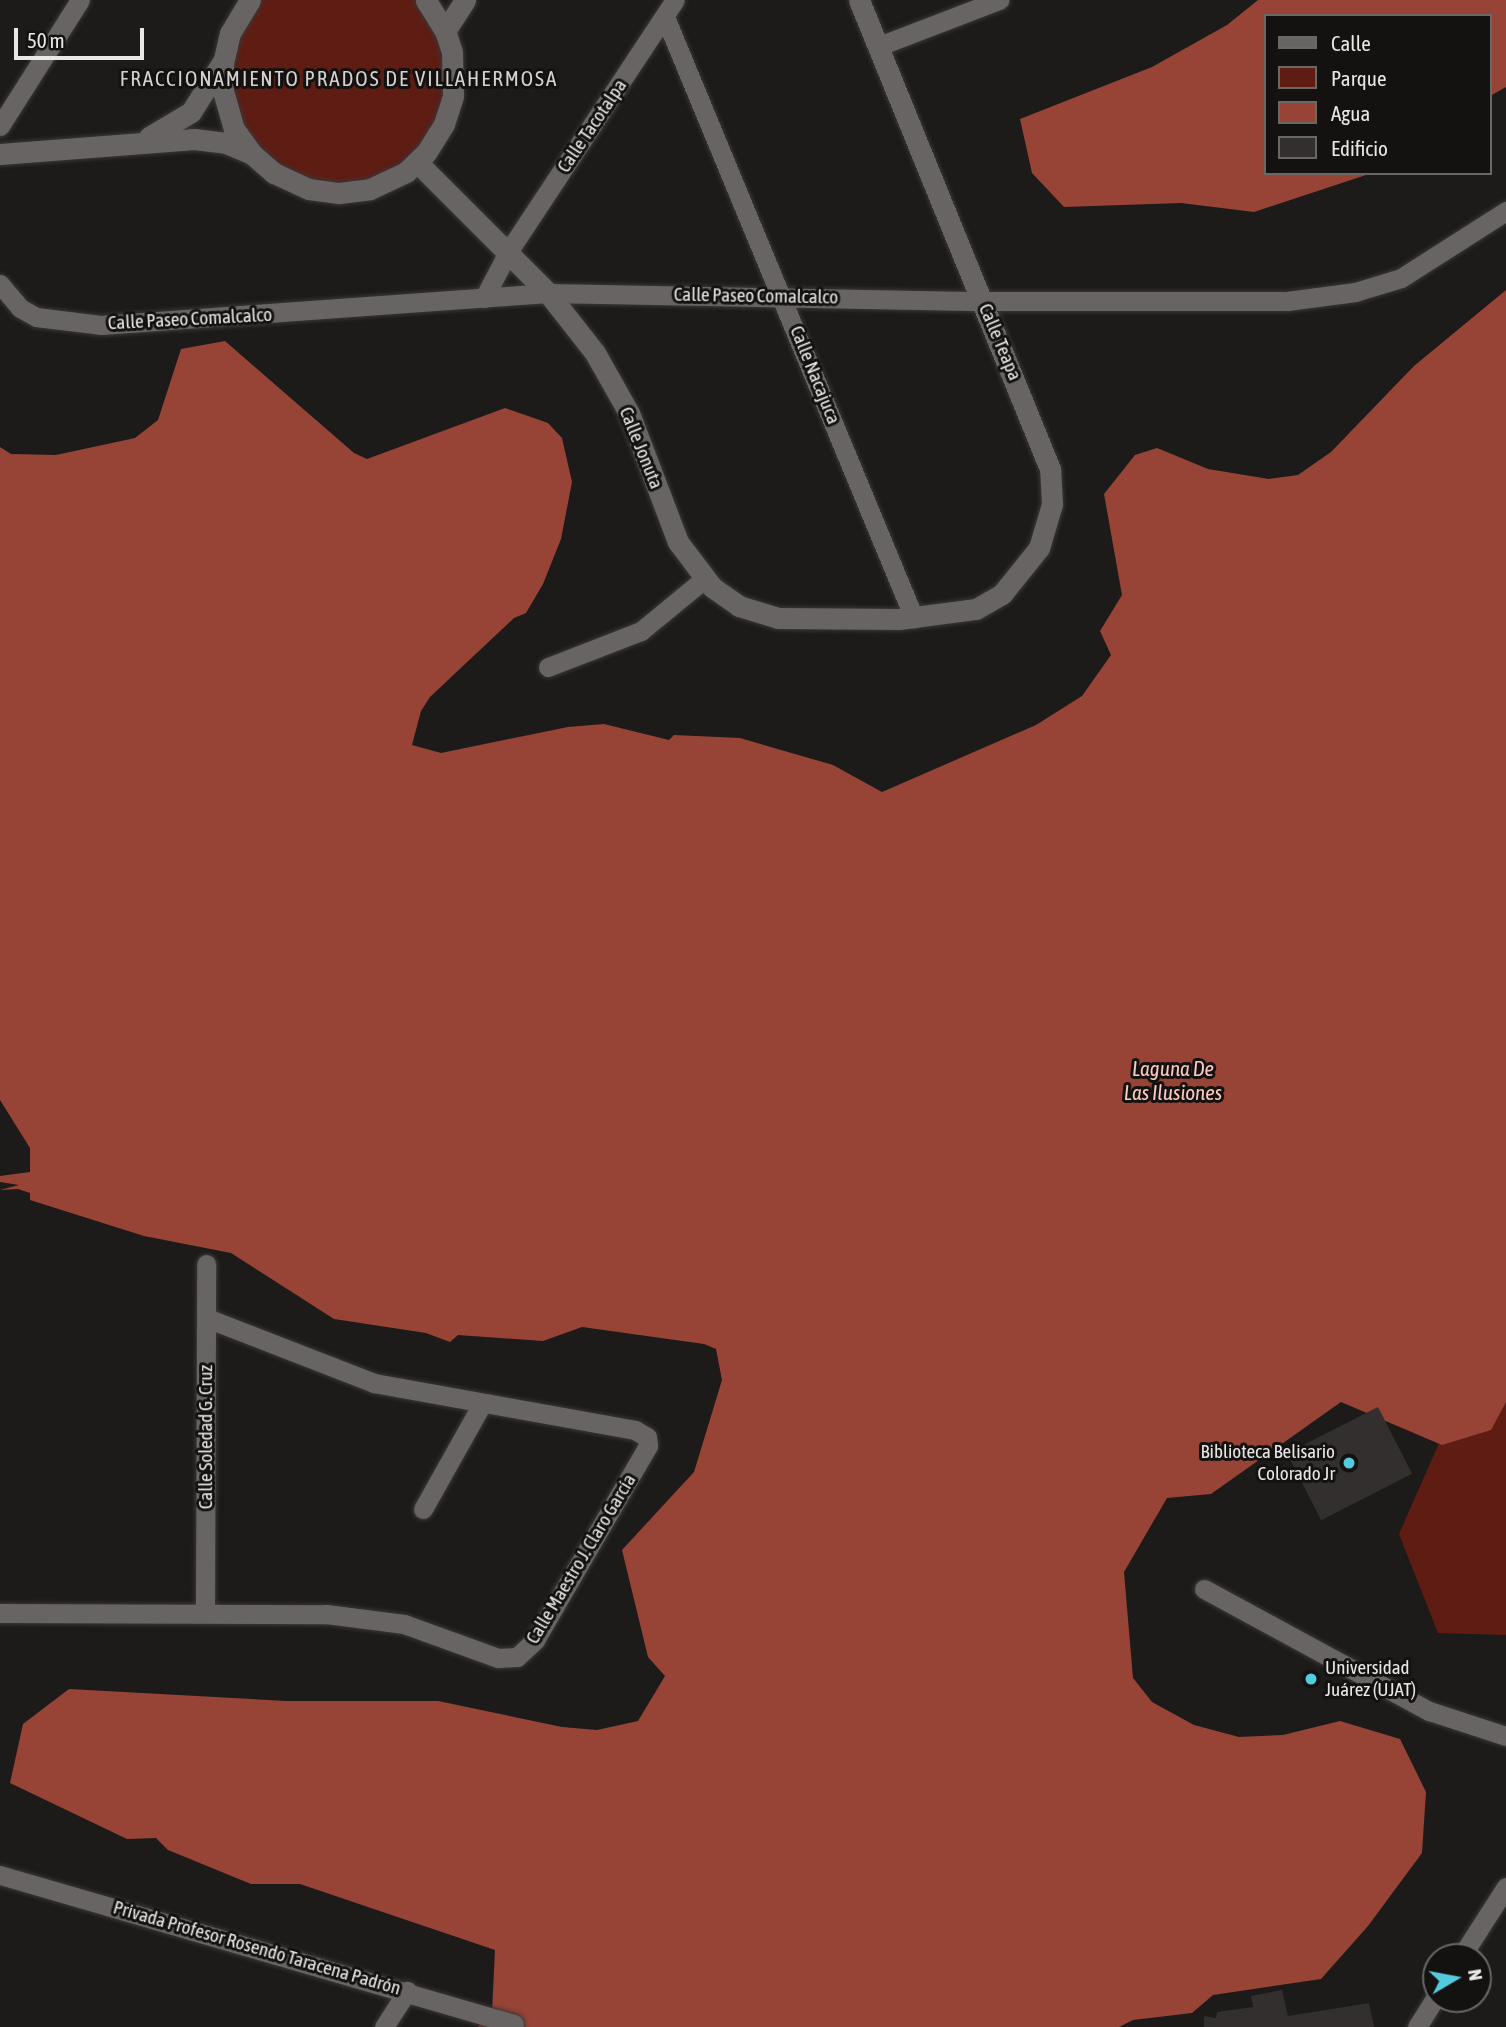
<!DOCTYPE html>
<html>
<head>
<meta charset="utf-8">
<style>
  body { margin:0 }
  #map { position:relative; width:1506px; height:2027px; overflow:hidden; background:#1d1a1a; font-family:"Asap Condensed",sans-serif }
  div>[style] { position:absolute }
  .green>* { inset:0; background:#5f1c13 }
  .water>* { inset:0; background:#974437 }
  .building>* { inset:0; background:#322f2e; transform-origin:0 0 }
  .roads { filter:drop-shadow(0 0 2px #393737) drop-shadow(0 0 2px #393737) }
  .minor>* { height:19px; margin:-9.5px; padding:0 9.5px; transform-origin:9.5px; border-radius:9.5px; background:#686464 }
  .tertiary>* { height:21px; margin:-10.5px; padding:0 10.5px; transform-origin:10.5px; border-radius:10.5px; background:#686464 }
  .dots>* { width:19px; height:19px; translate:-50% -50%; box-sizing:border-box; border:4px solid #141111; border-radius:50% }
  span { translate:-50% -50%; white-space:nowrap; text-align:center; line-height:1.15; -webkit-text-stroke:6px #141111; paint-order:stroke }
  .street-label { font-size:19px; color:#eae8e7 }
  .poi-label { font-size:19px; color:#eae8e7 }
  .right { translate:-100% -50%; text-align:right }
  .left { translate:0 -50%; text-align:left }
  .neighbourhood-label { font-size:21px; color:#d6d2d1; letter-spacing:2px }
  .water-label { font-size:21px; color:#fbcac0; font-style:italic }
  .legend { position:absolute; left:1264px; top:14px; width:228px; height:161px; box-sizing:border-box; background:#141111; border:2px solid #6a6767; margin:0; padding:9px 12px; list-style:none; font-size:21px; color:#eae8e7 }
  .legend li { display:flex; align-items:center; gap:14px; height:35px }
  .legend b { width:35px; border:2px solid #6a6767 }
  .north { position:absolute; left:1422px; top:1943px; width:70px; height:70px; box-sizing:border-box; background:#141111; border:2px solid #6a6767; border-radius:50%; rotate:80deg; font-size:19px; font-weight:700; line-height:28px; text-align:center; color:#eae8e7 }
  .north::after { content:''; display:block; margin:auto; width:24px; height:32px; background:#54cade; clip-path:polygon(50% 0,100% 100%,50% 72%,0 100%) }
  .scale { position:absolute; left:14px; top:28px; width:130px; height:32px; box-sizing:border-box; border:4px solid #eae8e7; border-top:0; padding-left:9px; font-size:21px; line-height:24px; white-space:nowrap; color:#eae8e7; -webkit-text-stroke:5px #141111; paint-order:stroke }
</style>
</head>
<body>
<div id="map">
  <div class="green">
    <div style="clip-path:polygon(250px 0,425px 0,452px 52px,434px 142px,370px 189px,274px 173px,223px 91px)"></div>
    <div style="clip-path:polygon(1506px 1313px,1506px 1635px,1438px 1633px,1399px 1534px,1451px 1416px)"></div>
  </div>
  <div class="water">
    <div style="clip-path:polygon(1258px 0,1506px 0,1506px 87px,1490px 96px,1490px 16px,1266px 16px,1266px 173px,1372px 173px,1254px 212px,1181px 203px,1064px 207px,1032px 173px,1020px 119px,1152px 67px,1227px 25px)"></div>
    <div style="clip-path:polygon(1506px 290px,1506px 1402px,1491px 1430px,1442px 1445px,1341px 1402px,1211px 1494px,1167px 1498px,1124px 1572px,1133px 1678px,1152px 1702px,1194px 1725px,1239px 1737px,1283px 1735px,1340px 1721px,1400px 1739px,1426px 1792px,1422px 1853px,1368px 1926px,1321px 1979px,1213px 1995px,1192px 2013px,1133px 2020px,1119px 2027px,478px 2027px,492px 2012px,495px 1950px,300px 1884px,251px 1884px,168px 1850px,156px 1838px,127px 1839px,10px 1783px,23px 1724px,69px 1689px,286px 1701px,438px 1701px,562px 1727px,597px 1730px,638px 1721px,665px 1676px,648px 1657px,622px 1550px,694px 1472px,722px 1380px,716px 1349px,704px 1344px,582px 1327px,543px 1341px,458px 1335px,450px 1342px,426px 1333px,334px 1319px,231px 1253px,144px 1236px,30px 1200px,30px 1193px,18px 1189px,0 1190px,19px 1185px,0 1182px,0 1176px,30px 1172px,30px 1148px,0 1100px,0 447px,11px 454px,56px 455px,135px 438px,158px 420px,181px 349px,225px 341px,354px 453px,367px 459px,505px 408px,548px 423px,562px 438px,572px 482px,561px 539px,543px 584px,526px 613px,514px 618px,430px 697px,421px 711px,412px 745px,441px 753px,568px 727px,604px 724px,669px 740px,674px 735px,740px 738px,833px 765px,882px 792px,1036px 725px,1082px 696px,1111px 655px,1100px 631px,1122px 595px,1104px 494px,1135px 455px,1157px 448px,1208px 469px,1269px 479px,1298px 475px,1331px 452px,1414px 366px)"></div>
  </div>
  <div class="building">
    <div style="left:1378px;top:1407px;width:75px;height:102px;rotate:63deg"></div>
    <div style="clip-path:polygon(1282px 1990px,1288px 2016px,1369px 2003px,1374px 2027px,1204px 2027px,1204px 2016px,1216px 2018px,1217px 2012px,1253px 2007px,1251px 1996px)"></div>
  </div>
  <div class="roads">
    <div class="minor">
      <div style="left:665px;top:17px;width:651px;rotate:67.5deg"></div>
      <div style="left:879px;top:46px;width:129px;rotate:-21deg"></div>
      <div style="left:0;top:126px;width:149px;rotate:-57.6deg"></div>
      <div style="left:0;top:284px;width:31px;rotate:50deg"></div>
      <div style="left:20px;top:308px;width:18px;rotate:29deg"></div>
      <div style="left:36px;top:317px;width:65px;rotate:7deg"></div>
      <div style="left:101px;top:325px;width:448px;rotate:-4.1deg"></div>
      <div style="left:548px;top:293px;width:435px;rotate:1.1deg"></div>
      <div style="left:983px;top:301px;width:304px"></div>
      <div style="left:1287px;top:301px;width:69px;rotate:-7.5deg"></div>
      <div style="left:1355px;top:292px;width:48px;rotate:-16.9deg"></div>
      <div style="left:1401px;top:278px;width:125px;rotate:-32.5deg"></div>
      <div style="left:484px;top:298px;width:52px;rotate:-62.4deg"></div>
      <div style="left:508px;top:252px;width:302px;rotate:-56.5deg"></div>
      <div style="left:548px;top:667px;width:100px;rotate:-21.2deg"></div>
      <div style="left:641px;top:631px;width:82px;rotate:-39.5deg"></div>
      <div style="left:423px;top:1509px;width:120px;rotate:-60.7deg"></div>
      <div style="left:1204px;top:1589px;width:256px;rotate:28.5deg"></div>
      <div style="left:1429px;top:1711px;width:81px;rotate:18deg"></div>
      <div style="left:205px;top:1610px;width:346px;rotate:-89.8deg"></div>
      <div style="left:0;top:1613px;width:326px;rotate:0.2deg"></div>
      <div style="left:326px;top:1614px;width:79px;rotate:7.3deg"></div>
      <div style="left:404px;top:1624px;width:100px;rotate:19.9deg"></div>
      <div style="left:498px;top:1658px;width:19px;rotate:-3deg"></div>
      <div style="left:517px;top:1657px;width:25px;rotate:-43deg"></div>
      <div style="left:535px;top:1640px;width:225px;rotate:-59.8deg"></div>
      <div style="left:648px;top:1446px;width:9px;rotate:-96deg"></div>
      <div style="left:647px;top:1437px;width:14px;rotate:-150deg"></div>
      <div style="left:635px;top:1430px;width:265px;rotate:-169.8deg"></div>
      <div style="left:374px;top:1383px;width:180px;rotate:-158.8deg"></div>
      <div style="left:0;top:1875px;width:535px;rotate:16.17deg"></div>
      <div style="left:1461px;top:1957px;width:83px;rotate:-57.3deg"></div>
      <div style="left:384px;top:2027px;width:43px;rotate:-57.4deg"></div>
      <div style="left:1417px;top:2027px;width:36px;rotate:-58deg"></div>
    </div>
    <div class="tertiary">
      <div style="left:250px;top:0;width:39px;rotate:121deg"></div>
      <div style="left:230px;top:33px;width:31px;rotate:103deg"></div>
      <div style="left:223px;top:63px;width:28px;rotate:90deg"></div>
      <div style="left:223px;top:91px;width:40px;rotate:74deg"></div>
      <div style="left:234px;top:129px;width:31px;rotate:54deg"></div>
      <div style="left:252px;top:154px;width:29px;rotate:41deg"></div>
      <div style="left:274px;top:173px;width:38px;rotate:25deg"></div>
      <div style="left:309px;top:189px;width:30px;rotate:8deg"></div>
      <div style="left:339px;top:193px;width:31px;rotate:-7deg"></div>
      <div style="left:370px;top:189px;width:40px;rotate:-25deg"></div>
      <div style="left:406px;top:172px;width:28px;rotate:-44deg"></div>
      <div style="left:426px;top:153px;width:34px;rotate:-58deg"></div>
      <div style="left:444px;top:124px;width:29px;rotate:-72deg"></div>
      <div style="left:453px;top:96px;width:44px;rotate:-91.3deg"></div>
      <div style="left:452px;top:52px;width:22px;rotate:-108deg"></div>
      <div style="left:445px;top:31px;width:36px;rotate:-122deg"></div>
      <div style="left:445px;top:31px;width:37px;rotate:-57deg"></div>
      <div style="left:149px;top:137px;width:49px;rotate:-30.8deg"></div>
      <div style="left:191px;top:112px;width:58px;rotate:-57.7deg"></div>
      <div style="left:0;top:154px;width:195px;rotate:-4.4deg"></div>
      <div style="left:194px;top:139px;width:32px;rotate:7deg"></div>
      <div style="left:226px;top:143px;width:26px;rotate:23deg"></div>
      <div style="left:417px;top:162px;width:185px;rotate:45deg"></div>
      <div style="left:548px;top:293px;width:76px;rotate:51.9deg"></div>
      <div style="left:595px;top:353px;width:69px;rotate:60.5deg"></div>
      <div style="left:629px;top:413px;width:138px;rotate:69.2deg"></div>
      <div style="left:678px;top:542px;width:56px;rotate:52.9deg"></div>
      <div style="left:712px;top:587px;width:33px;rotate:35deg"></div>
      <div style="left:739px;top:606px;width:41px;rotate:17.1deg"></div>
      <div style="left:778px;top:618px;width:121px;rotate:0.5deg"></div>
      <div style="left:899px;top:619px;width:78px;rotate:-7.4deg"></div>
      <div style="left:976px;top:609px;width:30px;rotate:-30deg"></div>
      <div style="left:1002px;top:594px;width:59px;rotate:-51.2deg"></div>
      <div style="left:1039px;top:548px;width:46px;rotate:-73.5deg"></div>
      <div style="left:1052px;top:504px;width:35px;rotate:-93deg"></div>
      <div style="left:1050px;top:469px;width:506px;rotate:-112.16deg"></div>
    </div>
  </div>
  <div class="dots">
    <div style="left:1349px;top:1463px;background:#54cade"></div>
    <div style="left:1311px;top:1679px;background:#54cade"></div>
  </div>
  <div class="street-label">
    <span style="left:592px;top:126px;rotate:-56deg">Calle Tacotalpa</span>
    <span style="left:756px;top:296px;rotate:1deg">Calle Paseo Comalcalco</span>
    <span style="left:190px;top:319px;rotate:-3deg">Calle Paseo Comalcalco</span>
    <span style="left:1000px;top:342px;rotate:67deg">Calle Teapa</span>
    <span style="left:815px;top:375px;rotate:68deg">Calle Nacajuca</span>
    <span style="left:641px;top:448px;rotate:68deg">Calle Jonuta</span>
    <span style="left:206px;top:1437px;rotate:-90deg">Calle Soledad G. Cruz</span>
    <span style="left:581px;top:1559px;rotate:-59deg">Calle Maestro J. Claro García</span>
    <span style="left:257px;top:1948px;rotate:16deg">Privada Profesor Rosendo Taracena Padrón</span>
  </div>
  <div class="poi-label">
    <span class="right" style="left:1335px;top:1463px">Biblioteca Belisario<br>Colorado Jr</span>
    <span class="left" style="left:1325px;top:1679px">Universidad<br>Juárez (UJAT)</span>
  </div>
  <div class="neighbourhood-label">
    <span style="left:339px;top:78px">FRACCIONAMIENTO PRADOS DE VILLAHERMOSA</span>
  </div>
  <div class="water-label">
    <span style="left:1173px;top:1080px">Laguna De<br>Las Ilusiones</span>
  </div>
  <ul class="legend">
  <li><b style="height:9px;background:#686464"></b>Calle</li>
  <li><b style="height:19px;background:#5f1c13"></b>Parque</li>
  <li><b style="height:19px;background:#974437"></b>Agua</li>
  <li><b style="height:19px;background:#322f2e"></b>Edificio</li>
  </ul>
  <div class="north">N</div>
  <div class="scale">50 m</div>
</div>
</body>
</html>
